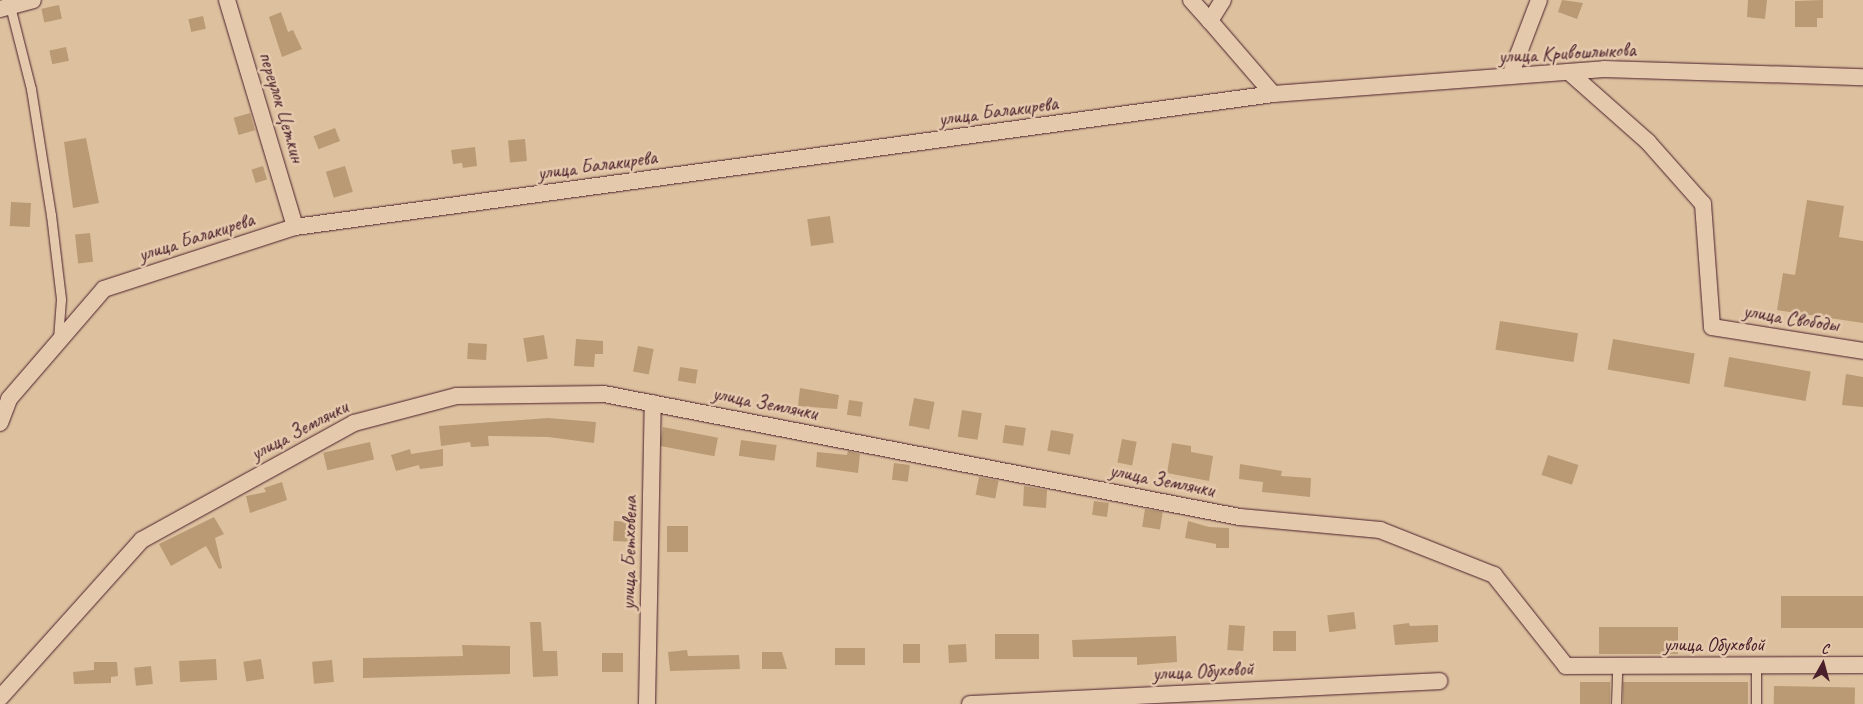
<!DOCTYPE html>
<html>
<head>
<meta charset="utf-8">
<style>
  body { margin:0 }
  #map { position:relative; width:1863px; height:704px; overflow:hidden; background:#ddc19f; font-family:Caveat,sans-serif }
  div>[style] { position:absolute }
  .building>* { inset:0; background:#b99a74; transform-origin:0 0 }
  .roads { filter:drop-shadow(0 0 1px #4a1f2b) drop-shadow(0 0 1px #4a1f2b) }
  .service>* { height:9px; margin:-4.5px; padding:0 4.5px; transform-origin:4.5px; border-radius:4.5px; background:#e5c9ac }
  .minor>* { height:16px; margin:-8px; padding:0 8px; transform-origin:8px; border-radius:8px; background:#e5c9ac }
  span { translate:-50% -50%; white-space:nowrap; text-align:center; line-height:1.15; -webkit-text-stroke:5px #e5c9ac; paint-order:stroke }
  .street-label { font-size:20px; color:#4a1f2b }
  .north { position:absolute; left:1798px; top:639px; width:50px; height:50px; -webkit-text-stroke:4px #e5c9ac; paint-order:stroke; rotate:7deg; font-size:14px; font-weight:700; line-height:20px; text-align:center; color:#4a1f2b }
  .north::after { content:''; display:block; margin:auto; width:18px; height:22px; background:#4a1f2b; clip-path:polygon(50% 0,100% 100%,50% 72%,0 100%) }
</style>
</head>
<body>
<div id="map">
  <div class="building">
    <div style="clip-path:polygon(1562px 0,1583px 3px,1577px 19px,1558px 12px)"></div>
    <div style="clip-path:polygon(1748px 0,1767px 0,1765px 19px,1747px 17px)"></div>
    <div style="clip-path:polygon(1823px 0,1823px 18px,1817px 18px,1817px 27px,1795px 27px,1795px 1px)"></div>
    <div style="left:59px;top:5px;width:14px;height:18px;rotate:78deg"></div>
    <div style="clip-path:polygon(281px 12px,288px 32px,293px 30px,302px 49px,282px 57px,269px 17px)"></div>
    <div style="left:203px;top:16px;width:13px;height:15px;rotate:77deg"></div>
    <div style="left:66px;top:47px;width:14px;height:17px;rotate:78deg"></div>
    <div style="left:250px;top:113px;width:18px;height:17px;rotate:74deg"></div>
    <div style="left:335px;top:128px;width:14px;height:23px;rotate:69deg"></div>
    <div style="clip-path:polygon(86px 138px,99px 203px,73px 208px,64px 142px)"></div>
    <div style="left:525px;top:139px;width:22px;height:17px;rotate:85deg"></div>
    <div style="clip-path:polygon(475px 147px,477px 166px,463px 168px,462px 163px,453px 164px,451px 150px)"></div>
    <div style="left:263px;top:166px;width:14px;height:12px;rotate:73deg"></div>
    <div style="left:345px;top:166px;width:27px;height:20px;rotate:73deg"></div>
    <div style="clip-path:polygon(1807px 200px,1844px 206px,1839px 237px,1863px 241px,1863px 323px,1777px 310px,1783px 273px,1795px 275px)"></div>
    <div style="left:11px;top:202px;width:20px;height:24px;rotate:3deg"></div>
    <div style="left:830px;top:216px;width:27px;height:23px;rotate:82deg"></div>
    <div style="left:90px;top:233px;width:29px;height:15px;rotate:84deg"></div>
    <div style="left:1500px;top:321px;width:79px;height:29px;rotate:9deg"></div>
    <div style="left:544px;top:335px;width:24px;height:21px;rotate:81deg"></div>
    <div style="clip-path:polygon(576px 339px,603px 341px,603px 354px,595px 354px,594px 367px,574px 366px)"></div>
    <div style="left:1613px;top:339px;width:83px;height:31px;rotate:10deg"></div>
    <div style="left:468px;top:343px;width:19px;height:16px;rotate:3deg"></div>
    <div style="left:638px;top:346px;width:16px;height:26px;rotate:11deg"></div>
    <div style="left:1729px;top:357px;width:83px;height:30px;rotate:10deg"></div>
    <div style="left:680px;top:367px;width:18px;height:14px;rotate:9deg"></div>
    <div style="clip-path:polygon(1846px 374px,1863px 377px,1863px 407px,1842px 405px)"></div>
    <div style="clip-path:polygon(800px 388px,839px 395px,837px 409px,798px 406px)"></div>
    <div style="left:914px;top:398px;width:21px;height:28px;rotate:11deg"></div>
    <div style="left:849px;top:400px;width:14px;height:15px;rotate:8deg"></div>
    <div style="left:962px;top:410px;width:20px;height:27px;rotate:9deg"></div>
    <div style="clip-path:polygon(548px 418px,596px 422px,594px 443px,548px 437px,488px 436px,489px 446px,471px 447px,470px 442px,441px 446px,439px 426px)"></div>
    <div style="left:1005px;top:425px;width:21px;height:18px;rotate:8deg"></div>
    <div style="left:663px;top:427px;width:56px;height:19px;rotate:11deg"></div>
    <div style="left:1051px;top:430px;width:23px;height:21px;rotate:10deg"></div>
    <div style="left:1122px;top:439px;width:15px;height:24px;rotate:11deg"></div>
    <div style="left:741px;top:440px;width:36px;height:16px;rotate:8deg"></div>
    <div style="left:370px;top:442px;width:18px;height:48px;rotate:77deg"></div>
    <div style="clip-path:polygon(1172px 443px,1191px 446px,1191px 452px,1213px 456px,1209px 481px,1167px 473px)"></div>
    <div style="clip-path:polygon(410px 449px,411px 454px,443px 449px,443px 466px,420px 469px,419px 465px,396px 471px,391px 455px)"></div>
    <div style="clip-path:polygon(848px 451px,860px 454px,858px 473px,816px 467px,817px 452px,847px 455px)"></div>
    <div style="left:1548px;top:455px;width:32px;height:21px;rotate:18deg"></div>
    <div style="left:894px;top:463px;width:16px;height:17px;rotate:7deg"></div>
    <div style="clip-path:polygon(1240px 464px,1282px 471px,1281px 476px,1311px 478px,1310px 497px,1262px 492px,1263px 482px,1239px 479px)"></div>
    <div style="left:979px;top:477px;width:20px;height:18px;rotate:11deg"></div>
    <div style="clip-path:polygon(282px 482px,287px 500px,250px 513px,246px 496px,266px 492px,264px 488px)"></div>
    <div style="clip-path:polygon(1024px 486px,1047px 490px,1046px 508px,1023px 506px)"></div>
    <div style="left:1094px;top:501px;width:15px;height:14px;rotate:8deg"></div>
    <div style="left:1145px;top:509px;width:18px;height:18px;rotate:9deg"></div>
    <div style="clip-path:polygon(214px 517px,224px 534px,215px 538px,222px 568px,219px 569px,206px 546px,171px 566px,159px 544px)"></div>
    <div style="left:614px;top:521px;width:17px;height:20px;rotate:3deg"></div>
    <div style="clip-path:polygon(1188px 521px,1209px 527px,1229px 528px,1229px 548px,1216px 548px,1216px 544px,1185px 538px)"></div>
    <div style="left:667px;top:526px;width:21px;height:26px"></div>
    <div style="left:1863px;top:596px;width:32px;height:82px;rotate:90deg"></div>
    <div style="left:1354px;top:612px;width:17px;height:27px;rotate:83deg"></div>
    <div style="clip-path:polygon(530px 622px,541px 622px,543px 651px,557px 651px,558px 676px,533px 677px)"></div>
    <div style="clip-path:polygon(1409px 623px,1410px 626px,1438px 625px,1438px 642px,1395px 645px,1393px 625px)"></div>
    <div style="left:1229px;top:625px;width:16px;height:25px;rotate:4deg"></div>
    <div style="left:1599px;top:627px;width:79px;height:27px"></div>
    <div style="left:1273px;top:631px;width:23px;height:20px"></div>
    <div style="left:995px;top:634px;width:44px;height:25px"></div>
    <div style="clip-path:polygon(1176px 636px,1177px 662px,1137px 665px,1137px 657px,1073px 657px,1072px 640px)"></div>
    <div style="left:903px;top:644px;width:17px;height:19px"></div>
    <div style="left:966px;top:644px;width:18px;height:18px;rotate:87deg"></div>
    <div style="clip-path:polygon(462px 645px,510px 646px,510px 674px,363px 678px,363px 658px,463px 656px)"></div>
    <div style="left:835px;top:648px;width:30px;height:17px"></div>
    <div style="clip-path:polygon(687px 650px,688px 656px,739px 655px,740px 669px,670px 671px,668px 652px)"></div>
    <div style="clip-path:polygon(762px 652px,782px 652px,787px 669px,762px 669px)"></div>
    <div style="left:602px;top:653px;width:21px;height:19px"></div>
    <div style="left:216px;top:659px;width:21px;height:37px;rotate:87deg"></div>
    <div style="left:261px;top:659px;width:20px;height:18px;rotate:81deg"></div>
    <div style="left:332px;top:660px;width:22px;height:20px;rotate:85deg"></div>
    <div style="clip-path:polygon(94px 662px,117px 662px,118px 676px,111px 677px,111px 683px,74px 684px,73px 672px,94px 670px)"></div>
    <div style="left:151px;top:666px;width:18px;height:17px;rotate:84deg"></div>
    <div style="left:1580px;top:682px;width:30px;height:22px"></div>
    <div style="left:1623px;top:682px;width:125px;height:22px"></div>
    <div style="left:1774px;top:686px;width:81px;height:18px;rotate:1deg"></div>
  </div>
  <div class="roads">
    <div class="service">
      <div style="left:9px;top:2px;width:90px;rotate:75.8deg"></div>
      <div style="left:31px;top:89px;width:128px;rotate:81deg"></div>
      <div style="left:51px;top:215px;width:85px;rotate:83.2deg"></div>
      <div style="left:61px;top:299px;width:40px;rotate:94.3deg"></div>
      <div style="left:1616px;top:704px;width:38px;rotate:-88deg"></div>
      <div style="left:1756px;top:704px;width:38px;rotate:-90deg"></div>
    </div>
    <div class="minor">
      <div style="left:227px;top:0;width:237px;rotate:73.3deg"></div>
      <div style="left:1191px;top:0;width:28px;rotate:48deg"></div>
      <div style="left:1223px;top:0;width:25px;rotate:122deg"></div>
      <div style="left:1210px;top:21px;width:96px;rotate:49.2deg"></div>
      <div style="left:0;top:9px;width:34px;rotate:-15deg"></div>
      <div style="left:1569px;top:72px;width:106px;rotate:41.5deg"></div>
      <div style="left:1648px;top:142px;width:83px;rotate:48.4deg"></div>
      <div style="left:1703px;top:204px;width:123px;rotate:85.8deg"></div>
      <div style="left:1712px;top:327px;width:153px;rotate:9deg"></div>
      <div style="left:1510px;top:76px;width:81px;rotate:-69.1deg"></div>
      <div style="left:0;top:423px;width:26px;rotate:-69deg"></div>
      <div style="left:9px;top:399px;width:145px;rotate:-49.2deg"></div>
      <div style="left:104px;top:289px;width:201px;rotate:-18deg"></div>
      <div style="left:295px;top:227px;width:987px;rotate:-7.74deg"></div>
      <div style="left:1273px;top:94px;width:332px;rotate:-4.3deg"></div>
      <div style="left:1604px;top:69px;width:259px;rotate:1.8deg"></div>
      <div style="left:0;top:698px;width:212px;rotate:-48.1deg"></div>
      <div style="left:142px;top:540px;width:242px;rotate:-28.9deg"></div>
      <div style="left:354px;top:423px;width:106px;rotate:-14.8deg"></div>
      <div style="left:456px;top:396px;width:148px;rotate:-0.8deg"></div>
      <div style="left:604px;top:394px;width:648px;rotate:10.95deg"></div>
      <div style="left:1240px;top:517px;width:141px;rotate:5.3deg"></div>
      <div style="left:1380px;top:530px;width:123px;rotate:21.5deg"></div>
      <div style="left:1494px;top:575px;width:116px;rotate:51.6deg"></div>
      <div style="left:1566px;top:666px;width:297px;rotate:-0.2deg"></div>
      <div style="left:647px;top:704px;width:301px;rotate:-88.9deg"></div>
      <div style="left:970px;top:704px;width:470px;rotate:-2.8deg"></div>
    </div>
  </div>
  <div class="street-label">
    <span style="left:1567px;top:53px;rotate:-3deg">улица Кривошлыкова</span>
    <span style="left:282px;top:107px;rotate:73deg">переулок Цеткин</span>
    <span style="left:998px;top:111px;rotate:-8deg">улица Балакирева</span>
    <span style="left:597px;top:165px;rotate:-8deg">улица Балакирева</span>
    <span style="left:196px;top:237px;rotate:-18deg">улица Балакирева</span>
    <span style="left:1791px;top:318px;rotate:9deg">улица Свободы</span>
    <span style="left:765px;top:403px;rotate:11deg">улица Землячки</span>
    <span style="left:299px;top:430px;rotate:-28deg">улица Землячки</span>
    <span style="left:1162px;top:480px;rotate:11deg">улица Землячки</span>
    <span style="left:629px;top:553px;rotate:-89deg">улица Бетховена</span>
    <span style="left:1714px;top:644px">улица Обуховой</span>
    <span style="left:1203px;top:671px;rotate:-3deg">улица Обуховой</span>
  </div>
  <div class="north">С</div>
</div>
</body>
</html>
